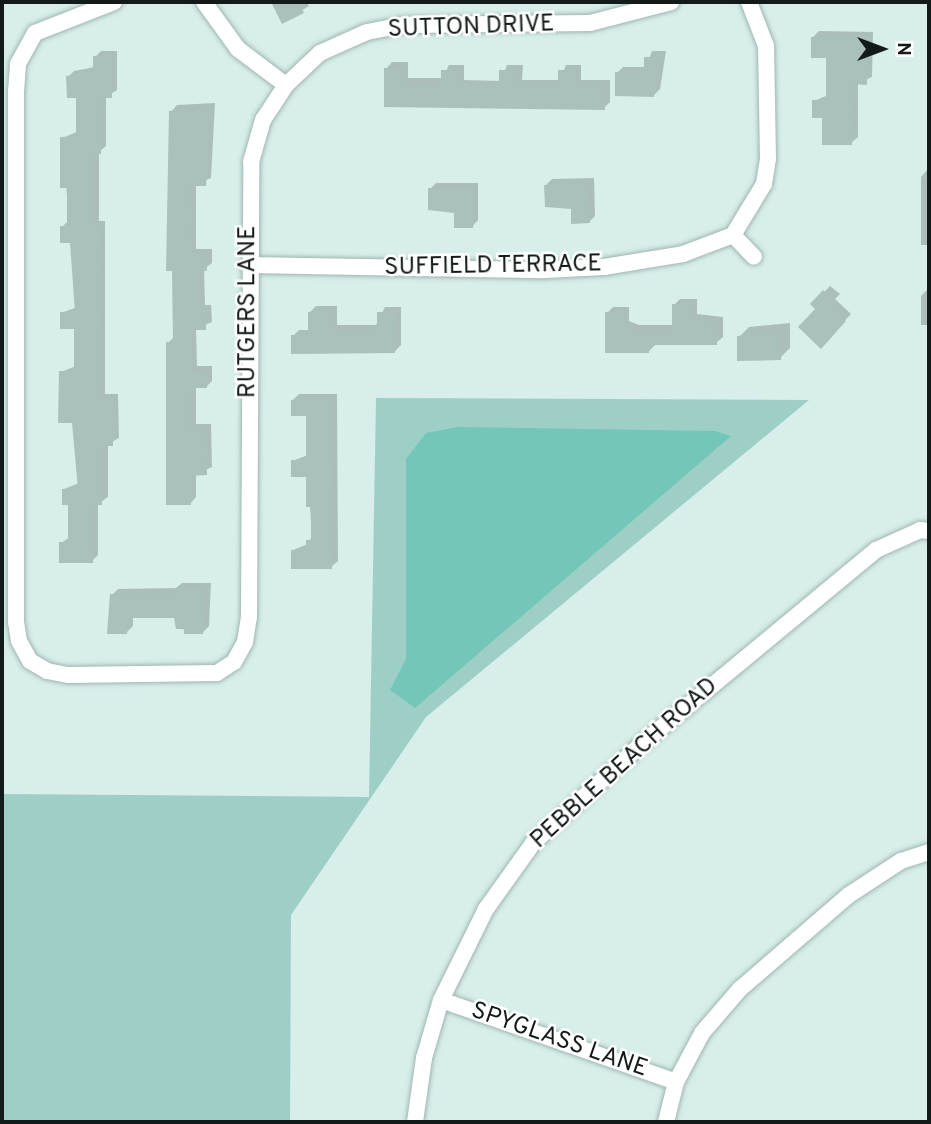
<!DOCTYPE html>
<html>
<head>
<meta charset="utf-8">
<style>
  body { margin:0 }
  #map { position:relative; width:931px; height:1124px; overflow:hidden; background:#d7eeea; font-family:Overpass,sans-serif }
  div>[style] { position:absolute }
  .green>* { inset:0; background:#9ecfc6 }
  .water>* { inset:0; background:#73c6b8 }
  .shadow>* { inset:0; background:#0003 }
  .building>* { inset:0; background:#aac0bc }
  .roads { filter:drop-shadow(0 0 2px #9fb6b1) drop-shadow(0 0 2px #9fb6b1) }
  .minor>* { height:16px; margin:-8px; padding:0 8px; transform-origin:8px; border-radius:8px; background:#fff }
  span { translate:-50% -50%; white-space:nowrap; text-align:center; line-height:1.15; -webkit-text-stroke:5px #fff; paint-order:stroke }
  .street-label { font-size:24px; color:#131b1a }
  .frame { position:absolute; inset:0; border:4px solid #131b1a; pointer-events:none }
  .north { position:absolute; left:847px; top:14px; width:70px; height:70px; -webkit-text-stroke:5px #fff; paint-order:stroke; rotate:90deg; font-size:19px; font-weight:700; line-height:28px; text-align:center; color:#131b1a }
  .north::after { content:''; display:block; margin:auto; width:24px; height:32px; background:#131b1a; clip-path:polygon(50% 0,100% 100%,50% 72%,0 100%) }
</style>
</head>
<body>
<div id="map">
  <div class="green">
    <div style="clip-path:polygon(376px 398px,809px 400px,426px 717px,291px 915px,290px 1122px,2px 1122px,2px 794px,369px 797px)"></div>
  </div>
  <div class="water">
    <div style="clip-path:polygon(458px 427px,715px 431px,731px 436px,415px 708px,390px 690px,406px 659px,406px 459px,426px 433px)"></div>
  </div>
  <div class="shadow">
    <div style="clip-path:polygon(273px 2px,307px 2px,309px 6px,283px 22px)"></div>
    <div style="clip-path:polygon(819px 31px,873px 32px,872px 77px,858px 83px,858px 137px,851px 143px,814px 101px,828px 95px,828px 56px,813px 37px)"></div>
    <div style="clip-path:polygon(101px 51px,117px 51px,117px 90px,106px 97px,106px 146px,99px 152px,99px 221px,105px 221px,105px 394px,118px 394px,119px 438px,108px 444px,108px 497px,98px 504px,98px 555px,92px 561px,61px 543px,70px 537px,69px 504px,64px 489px,79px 483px,74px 421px,61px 372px,76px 366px,76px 327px,61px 313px,77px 307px,71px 242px,62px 227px,69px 220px,62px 138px,77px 132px,77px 97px,68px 77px,74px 71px,95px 67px,95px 57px)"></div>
    <div style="clip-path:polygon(652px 51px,666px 51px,660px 89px,654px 95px,617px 73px,623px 67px,646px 67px)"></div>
    <div style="clip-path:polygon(392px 62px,408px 62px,408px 78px,443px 78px,449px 65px,464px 65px,464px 80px,501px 81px,507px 65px,523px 65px,522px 80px,560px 80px,566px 65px,581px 65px,581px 80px,610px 80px,610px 102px,604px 108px,386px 106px,386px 69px)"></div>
    <div style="clip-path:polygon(215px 103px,211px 178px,196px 184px,196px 249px,212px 249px,212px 263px,204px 269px,205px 305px,211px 305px,212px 322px,196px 329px,197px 366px,212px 366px,212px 381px,206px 387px,196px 387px,196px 424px,211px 424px,212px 467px,196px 474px,196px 497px,190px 504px,168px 343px,175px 336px,171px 112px,177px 105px)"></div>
    <div style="clip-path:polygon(927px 170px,929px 170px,929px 258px,928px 245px,921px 245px,921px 177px)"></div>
    <div style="clip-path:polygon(594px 178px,595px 216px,589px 222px,546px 185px,552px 179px)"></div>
    <div style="clip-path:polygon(436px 183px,478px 183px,478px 220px,472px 227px,430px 189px)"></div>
    <div style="clip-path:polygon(830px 286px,840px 294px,835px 299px,851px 314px,821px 346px,818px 308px,813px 304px)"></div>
    <div style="clip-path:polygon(927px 290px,929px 325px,921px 325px,921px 296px)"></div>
    <div style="clip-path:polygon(680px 299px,697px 299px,697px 314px,723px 317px,723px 337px,716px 343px,655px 345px,649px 351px,607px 313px,613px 307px,629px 307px,629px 321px,639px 325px,674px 325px,674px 305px)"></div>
    <div style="clip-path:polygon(316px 306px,337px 306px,337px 325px,376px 325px,385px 307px,401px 307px,401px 345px,395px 351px,293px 336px,299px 330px,310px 330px,310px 312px)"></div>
    <div style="clip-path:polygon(790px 323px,790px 348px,780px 358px,739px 337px,749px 327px)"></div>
    <div style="clip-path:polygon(299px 394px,337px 394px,338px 561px,331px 567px,293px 550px,308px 544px,312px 536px,308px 475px,292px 461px,308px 455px,308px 415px,293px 400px)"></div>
    <div style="clip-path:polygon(182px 583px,211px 583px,209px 626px,203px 632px,185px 632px,175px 616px,133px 616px,133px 626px,127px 632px,112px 595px,118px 589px,176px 588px)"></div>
  </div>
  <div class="building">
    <div style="clip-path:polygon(271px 2px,298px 2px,304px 13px,282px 24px)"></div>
    <div style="clip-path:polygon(811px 37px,868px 37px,867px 85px,853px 84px,852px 145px,822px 145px,822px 118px,812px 118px,812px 100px,826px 100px,826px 58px,811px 58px)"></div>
    <div style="clip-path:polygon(93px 56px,111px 56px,112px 98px,101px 98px,101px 154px,93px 154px,93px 226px,100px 226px,99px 399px,113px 399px,113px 446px,102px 446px,102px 505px,93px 505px,93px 563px,59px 563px,59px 542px,68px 542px,68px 505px,62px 505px,62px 489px,78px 489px,72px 423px,58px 423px,59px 371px,74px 371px,74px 329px,60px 329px,60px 312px,75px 312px,70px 243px,60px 243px,60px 226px,67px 226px,67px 188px,60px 188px,60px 137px,76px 137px,76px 98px,67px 98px,66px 76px,93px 72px)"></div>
    <div style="clip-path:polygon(644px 57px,661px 57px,654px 97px,615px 96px,615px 72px,644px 72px)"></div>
    <div style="clip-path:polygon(384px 68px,402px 68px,402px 83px,441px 83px,441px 70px,459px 70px,459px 86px,499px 86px,499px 70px,517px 70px,517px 86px,558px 86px,558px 70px,575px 70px,575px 86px,605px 86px,605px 110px,384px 107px)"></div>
    <div style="clip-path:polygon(210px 109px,206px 186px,190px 186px,191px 254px,206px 254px,207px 271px,199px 271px,199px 310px,206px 310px,206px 330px,191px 330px,191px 372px,207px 372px,207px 388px,190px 388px,190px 430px,206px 430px,207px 475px,191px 476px,191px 505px,166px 505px,166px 342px,173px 342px,172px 271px,166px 271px,169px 111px)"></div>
    <div style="clip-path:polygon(588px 183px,590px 223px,571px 224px,571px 209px,545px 207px,544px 185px)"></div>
    <div style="clip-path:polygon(428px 188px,473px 188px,473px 228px,454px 228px,454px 213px,428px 210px)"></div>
    <div style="clip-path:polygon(823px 290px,835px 301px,831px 306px,846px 321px,821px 349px,798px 327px,815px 309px,810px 304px)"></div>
    <div style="clip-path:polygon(672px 304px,691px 304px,691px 319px,717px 323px,717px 345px,649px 345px,649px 353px,605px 353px,605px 312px,624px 312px,624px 327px,632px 331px,672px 331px)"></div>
    <div style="clip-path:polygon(308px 312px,331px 312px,331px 330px,369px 331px,377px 327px,377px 312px,396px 312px,395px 353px,291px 354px,291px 335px,308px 335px)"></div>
    <div style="clip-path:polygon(782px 332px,781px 360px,737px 361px,737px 336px)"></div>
    <div style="clip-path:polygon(331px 399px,332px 569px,291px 569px,291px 550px,306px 550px,306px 540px,311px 540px,311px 507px,306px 507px,306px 477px,291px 477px,291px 460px,306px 460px,306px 416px,291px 416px,291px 400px)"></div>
    <div style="clip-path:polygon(174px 588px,206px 588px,203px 634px,184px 634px,184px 629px,176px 629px,174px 618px,127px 618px,127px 634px,107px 634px,110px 594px,174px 594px)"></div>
  </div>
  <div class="roads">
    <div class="minor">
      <div style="left:114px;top:2px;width:85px;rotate:158.6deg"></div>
      <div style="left:35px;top:33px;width:35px;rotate:119deg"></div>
      <div style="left:18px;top:64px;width:26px;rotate:94deg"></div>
      <div style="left:16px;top:90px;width:532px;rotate:90deg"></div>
      <div style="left:16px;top:622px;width:19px;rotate:81deg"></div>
      <div style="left:19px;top:641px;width:23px;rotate:61deg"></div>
      <div style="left:30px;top:661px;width:20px;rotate:30deg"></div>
      <div style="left:47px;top:671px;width:21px;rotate:11deg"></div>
      <div style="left:68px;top:675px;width:149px;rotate:-0.8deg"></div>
      <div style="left:217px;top:673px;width:20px;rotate:-33deg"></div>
      <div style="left:234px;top:662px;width:23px;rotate:-61deg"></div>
      <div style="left:245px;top:642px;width:25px;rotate:-81deg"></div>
      <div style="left:249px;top:617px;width:455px;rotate:-89.7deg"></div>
      <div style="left:251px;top:162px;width:44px;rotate:-74.1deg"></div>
      <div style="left:263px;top:120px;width:42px;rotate:-56.7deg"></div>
      <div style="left:286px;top:85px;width:47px;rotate:-43.3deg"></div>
      <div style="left:320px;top:53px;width:51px;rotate:-24.1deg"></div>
      <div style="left:367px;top:32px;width:38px;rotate:-11deg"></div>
      <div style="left:404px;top:25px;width:186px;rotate:-0.6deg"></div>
      <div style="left:590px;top:23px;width:84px;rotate:-14.5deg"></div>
      <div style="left:204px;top:2px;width:58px;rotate:54.1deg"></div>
      <div style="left:238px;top:49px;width:60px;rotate:36.9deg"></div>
      <div style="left:733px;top:235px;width:30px;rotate:46deg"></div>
      <div style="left:249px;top:265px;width:296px;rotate:1deg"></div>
      <div style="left:545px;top:270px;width:59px;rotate:-2.9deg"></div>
      <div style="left:604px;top:267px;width:80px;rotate:-9.3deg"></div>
      <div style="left:683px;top:254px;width:53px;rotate:-20.8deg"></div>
      <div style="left:733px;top:235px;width:60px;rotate:-58.7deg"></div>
      <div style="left:764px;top:184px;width:25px;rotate:-81deg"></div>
      <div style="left:768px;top:159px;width:113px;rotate:-91deg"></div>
      <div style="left:766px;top:46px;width:47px;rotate:-111.1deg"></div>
      <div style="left:441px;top:1000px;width:249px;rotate:19.2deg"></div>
      <div style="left:415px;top:1122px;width:65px;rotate:-82deg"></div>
      <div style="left:424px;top:1058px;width:60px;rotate:-73.7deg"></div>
      <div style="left:441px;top:1000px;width:102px;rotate:-63.7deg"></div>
      <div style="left:486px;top:909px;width:81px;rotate:-54.5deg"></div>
      <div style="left:533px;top:843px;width:150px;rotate:-42.3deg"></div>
      <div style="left:644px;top:742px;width:301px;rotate:-39.6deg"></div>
      <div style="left:876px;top:550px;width:48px;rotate:-24.4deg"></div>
      <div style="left:920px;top:530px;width:9px;rotate:6deg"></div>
      <div style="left:666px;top:1122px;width:41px;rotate:-76deg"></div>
      <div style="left:676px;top:1082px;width:55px;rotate:-62deg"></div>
      <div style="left:702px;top:1033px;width:58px;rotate:-49.2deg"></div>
      <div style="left:740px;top:989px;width:144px;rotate:-40.8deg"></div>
      <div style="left:849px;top:895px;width:62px;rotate:-33.2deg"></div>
      <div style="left:901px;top:861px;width:29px;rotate:-18deg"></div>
    </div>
  </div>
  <div class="street-label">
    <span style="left:471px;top:28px;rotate:-2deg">SUTTON DRIVE</span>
    <span style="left:493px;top:267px;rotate:-1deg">SUFFIELD TERRACE</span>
    <span style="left:249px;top:312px;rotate:-90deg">RUTGERS LANE</span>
    <span style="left:625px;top:764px;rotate:-42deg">PEBBLE BEACH ROAD</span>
    <span style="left:559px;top:1041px;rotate:19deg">SPYGLASS LANE</span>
  </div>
  <div class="frame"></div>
  <div class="north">N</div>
</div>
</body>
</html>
